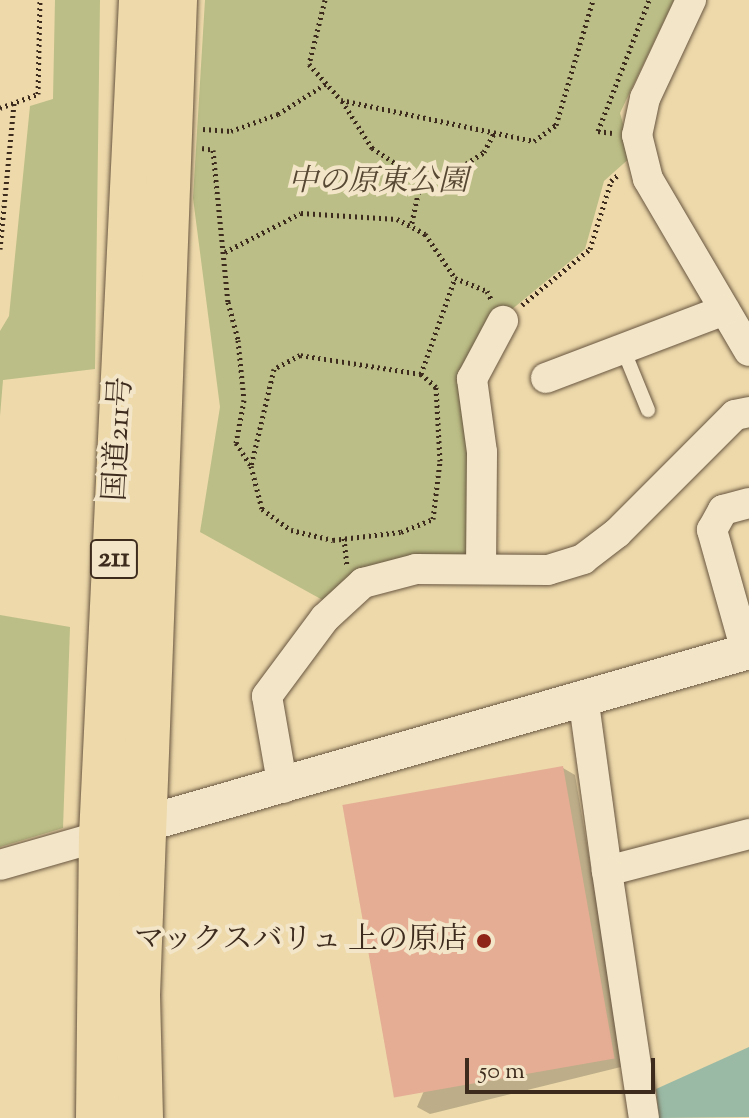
<!DOCTYPE html>
<html>
<head>
<meta charset="utf-8">
<style>
  body { margin:0 }
  #map { position:relative; width:749px; height:1118px; overflow:hidden; background:#edd9aa; font-family:"Sorts Mill Goudy","Noto Serif JP",serif }
  div>[style] { position:absolute }
  .green>* { inset:0; background:#bbbe86 }
  .water>* { inset:0; background:#9abaa5 }
  .shadow>* { inset:0; background:#0003 }
  .building>* { inset:0; background:#e4ad94; transform-origin:0 0 }
  .path>* { height:5px; margin-top:-2.5px; transform-origin:0; background:repeating-linear-gradient(90deg,#3d2b1e 0 2px,transparent 0 6px) }
  .roads { filter:drop-shadow(0 0 2px #695641) drop-shadow(0 0 2px #695641) }
  .service>* { height:14px; margin:-7px; padding:0 7px; transform-origin:7px; border-radius:7px; background:#f3e6c8 }
  .minor>* { height:30px; margin:-15px; padding:0 15px; transform-origin:15px; border-radius:15px; background:#f3e6c8 }
  .tertiary>* { height:36px; margin:-18px; padding:0 18px; transform-origin:18px; border-radius:18px; background:#f3e6c8 }
  .trunk>* { height:44px; margin:-22px; padding:0 22px; transform-origin:22px; border-radius:22px; background:#edd9aa }
  .dots>* { width:22px; height:22px; translate:-50% -50%; box-sizing:border-box; border:4px solid #f3e6c8; border-radius:50% }
  span { translate:-50% -50%; white-space:nowrap; text-align:center; line-height:1.15; -webkit-text-stroke:8px #f3e6c8; paint-order:stroke }
  .shield-label span { padding:2px 6px; background:#f3e6c8; border:2px solid; border-radius:6px; -webkit-text-stroke-width:0 }
  .shield-label { font-size:28px; color:#3d2b1e; font-weight:700 }
  .park-label { font-size:30px; color:#564833; font-style:italic }
  .street-label { font-size:30px; color:#3d2b1e }
  .poi-label { font-size:30px; color:#3d2b1e }
  .right { translate:-100% -50%; text-align:right }
  .scale { position:absolute; left:465px; top:1058px; width:190px; height:36px; box-sizing:border-box; border:4px solid #3d2b1e; border-top:0; padding-left:10px; font-size:24px; line-height:28px; white-space:nowrap; color:#3d2b1e; -webkit-text-stroke:6px #f3e6c8; paint-order:stroke }
</style>
</head>
<body>
<div id="map">
  <div class="green">
    <div style="clip-path:polygon(55px 0,100px 0,95px 369px,3px 380px,0 416px,0 331px,9px 316px,30px 106px,53px 99px)"></div>
    <div style="clip-path:polygon(205px 0,674px 0,620px 113px,632px 156px,604px 181px,585px 249px,500px 319px,467px 379px,475px 562px,328px 603px,200px 532px,220px 407px,193px 198px)"></div>
    <div style="clip-path:polygon(0 615px,70px 627px,63px 828px,0 847px)"></div>
  </div>
  <div class="water">
    <div style="clip-path:polygon(749px 1047px,749px 1117px,659px 1118px,656px 1089px)"></div>
  </div>
  <div class="shadow">
    <div style="clip-path:polygon(563px 768px,575px 775px,625px 1066px,430px 1114px,417px 1107px)"></div>
  </div>
  <div class="building">
    <div style="left:563px;top:766px;width:297px;height:224px;rotate:80deg"></div>
  </div>
  <div class="path">
    <div style="left:325px;top:0;width:66px;rotate:104deg"></div>
    <div style="left:309px;top:64px;width:48px;rotate:48.4deg"></div>
    <div style="left:341px;top:100px;width:197px;rotate:12deg"></div>
    <div style="left:534px;top:141px;width:27px;rotate:-36deg"></div>
    <div style="left:556px;top:125px;width:130px;rotate:-73.5deg"></div>
    <div style="left:342px;top:101px;width:56px;rotate:57.4deg"></div>
    <div style="left:372px;top:148px;width:59px;rotate:33.1deg"></div>
    <div style="left:421px;top:180px;width:48px;rotate:102deg"></div>
    <div style="left:0;top:108px;width:40px;rotate:-20.2deg"></div>
    <div style="left:38px;top:94px;width:94px;rotate:-88.8deg"></div>
    <div style="left:203px;top:129px;width:28px;rotate:4deg"></div>
    <div style="left:231px;top:131px;width:50px;rotate:-19.9deg"></div>
    <div style="left:278px;top:114px;width:58px;rotate:-32.3deg"></div>
    <div style="left:612px;top:133px;width:14px;rotate:-172deg"></div>
    <div style="left:598px;top:131px;width:141px;rotate:-68.7deg"></div>
    <div style="left:202px;top:148px;width:11px;rotate:10deg"></div>
    <div style="left:213px;top:150px;width:153px;rotate:84.4deg"></div>
    <div style="left:228px;top:302px;width:39px;rotate:75deg"></div>
    <div style="left:238px;top:340px;width:60px;rotate:84.3deg"></div>
    <div style="left:244px;top:400px;width:44px;rotate:100.5deg"></div>
    <div style="left:236px;top:443px;width:27px;rotate:57deg"></div>
    <div style="left:251px;top:466px;width:44px;rotate:75.7deg"></div>
    <div style="left:262px;top:509px;width:36px;rotate:36deg"></div>
    <div style="left:291px;top:530px;width:43px;rotate:13.4deg"></div>
    <div style="left:333px;top:540px;width:68px;rotate:-6.7deg"></div>
    <div style="left:401px;top:532px;width:35px;rotate:-22deg"></div>
    <div style="left:433px;top:519px;width:58px;rotate:-83.1deg"></div>
    <div style="left:440px;top:461px;width:74px;rotate:-93.1deg"></div>
    <div style="left:436px;top:387px;width:20px;rotate:-139deg"></div>
    <div style="left:421px;top:374px;width:122px;rotate:-171.1deg"></div>
    <div style="left:300px;top:355px;width:30px;rotate:152deg"></div>
    <div style="left:274px;top:369px;width:100px;rotate:103.3deg"></div>
    <div style="left:421px;top:180px;width:42px;rotate:-18deg"></div>
    <div style="left:461px;top:167px;width:27px;rotate:-33deg"></div>
    <div style="left:484px;top:152px;width:21px;rotate:-62deg"></div>
    <div style="left:0;top:249px;width:147px;rotate:-84.5deg"></div>
    <div style="left:225px;top:252px;width:85px;rotate:-27.2deg"></div>
    <div style="left:301px;top:213px;width:96px;rotate:3.6deg"></div>
    <div style="left:397px;top:219px;width:32px;rotate:28deg"></div>
    <div style="left:425px;top:234px;width:53px;rotate:55.7deg"></div>
    <div style="left:455px;top:278px;width:35px;rotate:22deg"></div>
    <div style="left:487px;top:291px;width:9px;rotate:63deg"></div>
    <div style="left:522px;top:305px;width:88px;rotate:-39.5deg"></div>
    <div style="left:590px;top:249px;width:71px;rotate:-72.8deg"></div>
    <div style="left:611px;top:181px;width:11px;rotate:-41deg"></div>
    <div style="left:421px;top:374px;width:102px;rotate:-70.5deg"></div>
    <div style="left:344px;top:538px;width:27px;rotate:84deg"></div>
  </div>
  <div class="roads">
    <div class="service">
      <div style="left:623px;top:349px;width:66px;rotate:67.7deg"></div>
    </div>
    <div class="minor">
      <div style="left:691px;top:0;width:108px;rotate:115.1deg"></div>
      <div style="left:645px;top:98px;width:38px;rotate:102deg"></div>
      <div style="left:637px;top:135px;width:45px;rotate:76deg"></div>
      <div style="left:648px;top:179px;width:199px;rotate:59.6deg"></div>
      <div style="left:546px;top:378px;width:191px;rotate:-20.8deg"></div>
      <div style="left:481px;top:569px;width:117px;rotate:-89.5deg"></div>
      <div style="left:482px;top:452px;width:74px;rotate:-97.8deg"></div>
      <div style="left:472px;top:379px;width:66px;rotate:-61.9deg"></div>
      <div style="left:746px;top:651px;width:126px;rotate:-105.7deg"></div>
      <div style="left:712px;top:530px;width:23px;rotate:-61deg"></div>
      <div style="left:723px;top:510px;width:27px;rotate:-15deg"></div>
      <div style="left:583px;top:696px;width:177px;rotate:82.2deg"></div>
      <div style="left:607px;top:871px;width:147px;rotate:-14.6deg"></div>
      <div style="left:283px;top:788px;width:93px;rotate:-99.9deg"></div>
      <div style="left:267px;top:696px;width:97px;rotate:-53.4deg"></div>
      <div style="left:325px;top:618px;width:52px;rotate:-42.6deg"></div>
      <div style="left:363px;top:583px;width:55px;rotate:-14.8deg"></div>
      <div style="left:416px;top:569px;width:132px;rotate:0.4deg"></div>
      <div style="left:548px;top:570px;width:37px;rotate:-17deg"></div>
      <div style="left:583px;top:559px;width:43px;rotate:-37.4deg"></div>
      <div style="left:617px;top:533px;width:167px;rotate:-45deg"></div>
      <div style="left:735px;top:415px;width:14px;rotate:-12deg"></div>
      <div style="left:0;top:865px;width:105px;rotate:-16deg"></div>
      <div style="left:607px;top:871px;width:250px;rotate:81.5deg"></div>
    </div>
    <div class="tertiary">
      <div style="left:120px;top:831px;width:654px;rotate:-15.97deg"></div>
    </div>
    <div class="trunk">
      <div style="left:98px;top:1118px;width:282px;rotate:-89.4deg"></div>
      <div style="left:101px;top:836px;width:837px;rotate:-87.26deg"></div>
      <div style="left:141px;top:1118px;width:123px;rotate:-91.4deg"></div>
      <div style="left:138px;top:995px;width:996px;rotate:-87.87deg"></div>
    </div>
  </div>
  <div class="dots">
    <div style="left:484px;top:941px;background:#8f2418"></div>
  </div>
  <div class="shield-label">
    <span style="left:114px;top:559px">211</span>
  </div>
  <div class="park-label">
    <span style="left:378px;top:183px">中の原東公園</span>
  </div>
  <div class="street-label">
    <span style="left:120px;top:439px;rotate:-87deg">国道211号</span>
  </div>
  <div class="poi-label">
    <span class="right" style="left:468px;top:941px">マックスバリュ 上の原店</span>
  </div>
  <div class="scale">50 m</div>
</div>
</body>
</html>
